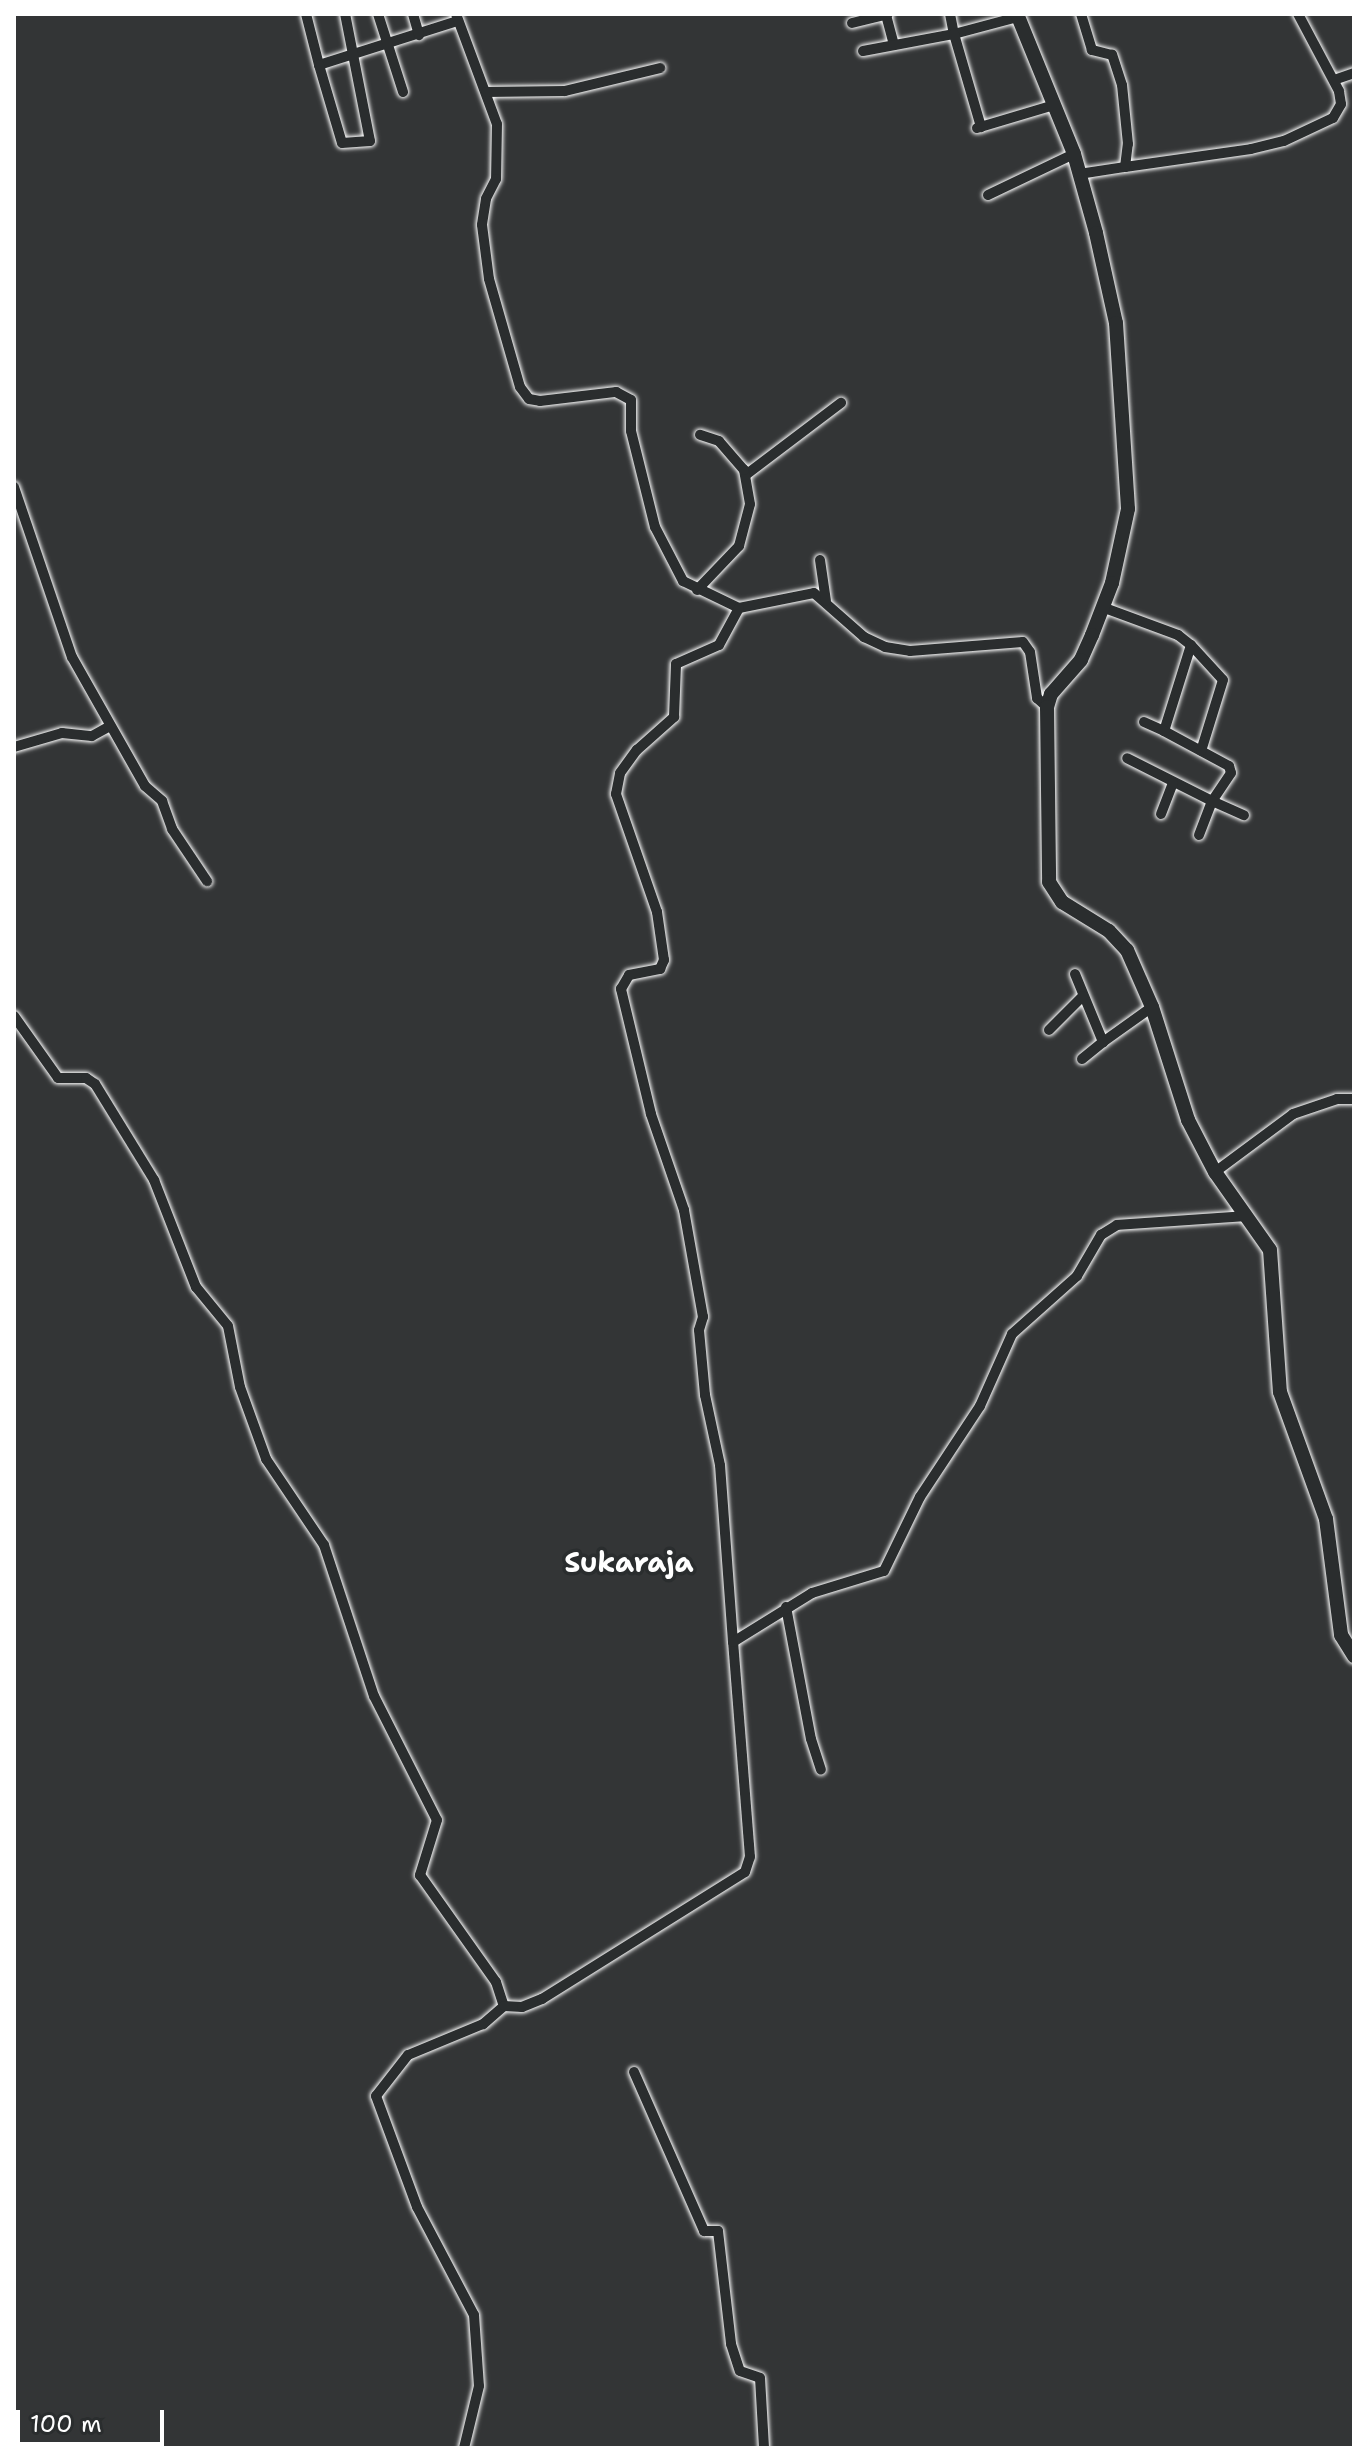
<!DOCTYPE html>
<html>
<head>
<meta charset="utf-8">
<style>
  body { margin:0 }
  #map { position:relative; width:1368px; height:2462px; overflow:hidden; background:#333536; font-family:"Shantell Sans",sans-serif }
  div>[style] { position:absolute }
  .roads { filter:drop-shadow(0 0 2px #fff) drop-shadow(0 0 2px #fff) }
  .street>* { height:10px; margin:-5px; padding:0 5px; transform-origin:5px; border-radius:5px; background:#2a2d2e }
  .secondary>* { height:14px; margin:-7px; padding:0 7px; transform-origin:7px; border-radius:7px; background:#2a2d2e }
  span { translate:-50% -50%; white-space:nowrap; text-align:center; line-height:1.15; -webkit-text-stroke:7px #2a2d2e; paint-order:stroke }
  .quarter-label { font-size:28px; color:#fff; font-weight:700 }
  .frame { position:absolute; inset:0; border:16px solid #fff; pointer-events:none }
  .scale { position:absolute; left:16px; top:2410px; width:148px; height:36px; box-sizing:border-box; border:4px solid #fff; border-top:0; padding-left:10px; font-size:24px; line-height:28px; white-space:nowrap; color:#fff; -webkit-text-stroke:6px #2a2d2e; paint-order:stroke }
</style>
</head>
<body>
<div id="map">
  <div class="roads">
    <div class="street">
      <div style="left:306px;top:14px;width:53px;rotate:75.7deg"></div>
      <div style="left:319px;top:65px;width:146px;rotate:-17.6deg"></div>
      <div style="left:378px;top:14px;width:82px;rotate:72.2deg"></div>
      <div style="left:413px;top:14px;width:22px;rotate:74deg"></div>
      <div style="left:456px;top:14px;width:117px;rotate:69.6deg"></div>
      <div style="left:497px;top:124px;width:55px;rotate:91deg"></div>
      <div style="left:496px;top:179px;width:22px;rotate:117deg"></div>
      <div style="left:486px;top:199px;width:26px;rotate:99deg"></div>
      <div style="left:482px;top:225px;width:54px;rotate:82.6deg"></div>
      <div style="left:489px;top:279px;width:112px;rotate:74deg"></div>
      <div style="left:520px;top:387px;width:15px;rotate:53deg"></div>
      <div style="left:529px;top:399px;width:11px;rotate:10deg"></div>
      <div style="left:540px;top:401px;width:77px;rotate:-6.8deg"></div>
      <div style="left:616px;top:392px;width:17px;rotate:28deg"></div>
      <div style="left:631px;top:400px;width:31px;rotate:90deg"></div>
      <div style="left:631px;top:431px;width:99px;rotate:76deg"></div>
      <div style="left:655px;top:527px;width:61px;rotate:62.6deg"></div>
      <div style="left:683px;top:581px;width:62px;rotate:25.7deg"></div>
      <div style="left:739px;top:608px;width:76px;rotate:-11.3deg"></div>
      <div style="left:814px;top:593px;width:67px;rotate:41.3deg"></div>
      <div style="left:864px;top:637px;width:23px;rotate:25deg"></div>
      <div style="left:885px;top:647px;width:25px;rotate:9deg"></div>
      <div style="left:910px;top:651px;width:113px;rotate:-4.6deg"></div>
      <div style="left:1023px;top:642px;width:12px;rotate:55deg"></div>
      <div style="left:1030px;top:652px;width:47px;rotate:81.3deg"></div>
      <div style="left:1037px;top:698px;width:13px;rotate:42deg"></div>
      <div style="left:950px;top:14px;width:20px;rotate:79deg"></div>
      <div style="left:954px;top:34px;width:66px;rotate:-14.9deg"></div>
      <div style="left:886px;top:15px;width:31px;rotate:75deg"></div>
      <div style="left:852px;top:23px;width:37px;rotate:-14deg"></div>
      <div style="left:863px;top:51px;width:93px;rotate:-10.6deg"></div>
      <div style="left:954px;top:34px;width:97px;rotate:73.8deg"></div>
      <div style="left:319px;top:65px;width:81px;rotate:73.6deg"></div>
      <div style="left:342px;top:143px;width:28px;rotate:-4deg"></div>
      <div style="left:370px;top:141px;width:129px;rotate:-101.1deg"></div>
      <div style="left:1334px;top:80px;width:21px;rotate:-19deg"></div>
      <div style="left:486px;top:92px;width:79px;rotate:-0.7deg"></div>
      <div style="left:565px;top:91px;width:98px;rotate:-13.6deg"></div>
      <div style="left:977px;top:128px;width:77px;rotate:-16.6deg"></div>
      <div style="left:1125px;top:167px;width:127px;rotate:-8.1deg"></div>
      <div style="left:1251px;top:149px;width:34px;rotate:-14deg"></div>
      <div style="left:1284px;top:141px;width:54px;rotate:-25.1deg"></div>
      <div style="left:1333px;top:118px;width:16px;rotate:-60deg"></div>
      <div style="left:1341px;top:104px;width:13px;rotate:-99deg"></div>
      <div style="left:1339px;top:91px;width:87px;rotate:-118deg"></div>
      <div style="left:1079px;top:174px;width:47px;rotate:-8.7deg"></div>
      <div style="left:1125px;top:167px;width:23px;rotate:-83deg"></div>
      <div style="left:1128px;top:144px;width:59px;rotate:-95.8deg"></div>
      <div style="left:1122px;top:85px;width:32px;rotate:-108deg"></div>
      <div style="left:1112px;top:55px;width:21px;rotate:-166deg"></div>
      <div style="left:1092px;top:50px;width:38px;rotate:-107deg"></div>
      <div style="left:988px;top:195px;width:95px;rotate:-25.5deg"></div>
      <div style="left:747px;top:474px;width:118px;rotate:-37.1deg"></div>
      <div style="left:14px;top:487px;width:180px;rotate:71.2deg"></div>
      <div style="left:72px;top:657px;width:148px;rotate:60.5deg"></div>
      <div style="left:145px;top:786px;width:23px;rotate:41deg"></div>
      <div style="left:162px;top:801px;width:30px;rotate:70deg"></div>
      <div style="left:172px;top:829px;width:63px;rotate:56.1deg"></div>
      <div style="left:820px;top:560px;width:41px;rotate:81.7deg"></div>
      <div style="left:697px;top:590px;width:61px;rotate:-46.3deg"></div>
      <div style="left:739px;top:546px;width:43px;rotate:-75.3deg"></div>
      <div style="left:750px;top:504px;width:35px;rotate:-100deg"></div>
      <div style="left:744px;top:470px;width:38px;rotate:-131deg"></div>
      <div style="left:719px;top:441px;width:20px;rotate:-162deg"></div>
      <div style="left:1102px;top:607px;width:81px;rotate:20.2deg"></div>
      <div style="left:1178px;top:635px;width:16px;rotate:38deg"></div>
      <div style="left:1191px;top:645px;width:90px;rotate:107.4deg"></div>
      <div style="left:1164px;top:731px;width:74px;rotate:28.3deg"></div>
      <div style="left:1229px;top:766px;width:7px;rotate:74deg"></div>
      <div style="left:1231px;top:773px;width:34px;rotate:124deg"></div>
      <div style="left:1212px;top:801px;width:95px;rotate:-153.2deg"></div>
      <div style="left:1191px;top:645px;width:47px;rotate:47.6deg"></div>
      <div style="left:1223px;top:680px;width:74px;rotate:107.2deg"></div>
      <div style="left:1144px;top:722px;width:22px;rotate:24deg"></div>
      <div style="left:14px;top:747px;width:50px;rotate:-16.3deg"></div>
      <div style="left:62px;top:733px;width:30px;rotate:6deg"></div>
      <div style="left:92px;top:736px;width:21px;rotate:-29deg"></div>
      <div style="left:1161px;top:814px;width:33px;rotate:-69deg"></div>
      <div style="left:1199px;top:835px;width:36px;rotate:-69deg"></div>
      <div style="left:1212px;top:801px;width:35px;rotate:24deg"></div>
      <div style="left:1075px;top:974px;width:74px;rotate:67.6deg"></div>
      <div style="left:1103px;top:1042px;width:60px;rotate:-35.5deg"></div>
      <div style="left:14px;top:1016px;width:76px;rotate:54.6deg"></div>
      <div style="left:58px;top:1078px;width:28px"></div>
      <div style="left:86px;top:1078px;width:11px;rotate:34deg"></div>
      <div style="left:95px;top:1084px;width:113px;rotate:58.4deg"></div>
      <div style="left:154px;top:1180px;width:115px;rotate:68.6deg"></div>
      <div style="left:196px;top:1287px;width:50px;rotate:50.6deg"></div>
      <div style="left:228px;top:1326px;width:62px;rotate:78.9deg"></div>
      <div style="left:240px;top:1387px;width:77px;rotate:70.1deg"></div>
      <div style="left:266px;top:1459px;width:104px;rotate:56deg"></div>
      <div style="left:324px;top:1545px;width:159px;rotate:71.7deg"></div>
      <div style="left:374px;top:1696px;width:139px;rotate:63.1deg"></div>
      <div style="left:437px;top:1820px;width:58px;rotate:107.2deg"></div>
      <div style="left:420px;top:1875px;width:131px;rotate:54.6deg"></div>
      <div style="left:496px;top:1982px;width:25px;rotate:72deg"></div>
      <div style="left:504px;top:2006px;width:28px;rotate:139deg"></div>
      <div style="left:483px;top:2024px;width:81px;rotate:157.5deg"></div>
      <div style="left:408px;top:2055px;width:52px;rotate:128deg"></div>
      <div style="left:376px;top:2096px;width:118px;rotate:69.7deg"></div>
      <div style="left:417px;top:2207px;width:122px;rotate:62.2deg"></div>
      <div style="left:474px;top:2315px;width:71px;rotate:86deg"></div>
      <div style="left:479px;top:2386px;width:64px;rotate:103.6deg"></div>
      <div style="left:1049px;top:1030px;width:48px;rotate:-45deg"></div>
      <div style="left:1082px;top:1059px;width:27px;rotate:-39deg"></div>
      <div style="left:1215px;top:1172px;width:97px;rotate:-36.6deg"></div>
      <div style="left:1293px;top:1114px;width:46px;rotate:-18.8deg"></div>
      <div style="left:1337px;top:1099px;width:17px"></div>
      <div style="left:786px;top:1607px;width:134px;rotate:79.3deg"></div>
      <div style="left:811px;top:1739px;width:32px;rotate:72deg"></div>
      <div style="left:733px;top:1642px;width:177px;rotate:-94.2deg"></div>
      <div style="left:720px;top:1465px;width:72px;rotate:-102.1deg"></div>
      <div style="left:705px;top:1395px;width:65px;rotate:-95.3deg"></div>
      <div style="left:699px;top:1330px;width:14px;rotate:-73deg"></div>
      <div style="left:703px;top:1317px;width:109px;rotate:-100.1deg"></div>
      <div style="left:684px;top:1210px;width:102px;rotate:-109deg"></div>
      <div style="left:651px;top:1114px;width:129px;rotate:-103.5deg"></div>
      <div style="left:621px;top:989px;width:16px;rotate:-60deg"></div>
      <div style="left:629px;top:975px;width:32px;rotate:-11deg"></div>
      <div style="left:660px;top:969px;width:10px;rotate:-66deg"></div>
      <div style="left:664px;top:960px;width:49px;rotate:-98.3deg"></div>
      <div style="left:657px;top:912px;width:125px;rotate:-109.2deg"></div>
      <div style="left:616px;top:794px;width:21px;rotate:-79deg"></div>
      <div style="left:620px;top:773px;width:29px;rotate:-54deg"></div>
      <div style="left:637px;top:750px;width:50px;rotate:-41.7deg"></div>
      <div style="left:674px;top:717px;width:53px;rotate:-87.8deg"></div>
      <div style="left:676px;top:664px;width:47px;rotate:-23.8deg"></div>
      <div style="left:719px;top:645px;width:42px;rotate:-61.6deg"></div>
      <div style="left:504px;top:2006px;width:18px;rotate:3deg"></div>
      <div style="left:522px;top:2007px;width:22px;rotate:-22deg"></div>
      <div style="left:542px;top:1999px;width:239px;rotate:-32deg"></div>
      <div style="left:745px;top:1872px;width:16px;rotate:-72deg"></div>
      <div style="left:750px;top:1857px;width:216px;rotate:-94.5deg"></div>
      <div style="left:733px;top:1642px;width:93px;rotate:-31.8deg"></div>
      <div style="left:812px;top:1593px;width:75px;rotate:-17deg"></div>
      <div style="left:884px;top:1571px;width:82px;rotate:-64.1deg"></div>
      <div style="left:920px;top:1497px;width:109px;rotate:-56.6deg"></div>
      <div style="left:980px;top:1406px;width:79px;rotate:-66deg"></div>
      <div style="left:1012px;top:1334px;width:87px;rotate:-41.7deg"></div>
      <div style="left:1077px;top:1276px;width:48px;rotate:-59.7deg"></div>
      <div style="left:1101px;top:1235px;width:19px;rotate:-32deg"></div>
      <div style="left:1117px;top:1225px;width:129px;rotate:-4deg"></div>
      <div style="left:634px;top:2072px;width:174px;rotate:66.2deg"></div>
      <div style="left:704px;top:2231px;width:14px"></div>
      <div style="left:718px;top:2231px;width:114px;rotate:83.4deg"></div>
      <div style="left:731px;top:2344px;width:28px;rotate:72deg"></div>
      <div style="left:740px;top:2371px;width:21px;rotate:19deg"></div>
      <div style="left:760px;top:2378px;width:70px;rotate:86.7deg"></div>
    </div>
    <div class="secondary">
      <div style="left:1017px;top:14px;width:151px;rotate:67.8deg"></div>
      <div style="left:1074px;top:154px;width:82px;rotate:74.4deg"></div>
      <div style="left:1096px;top:233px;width:92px;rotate:77.5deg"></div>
      <div style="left:1116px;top:323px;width:186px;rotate:86.3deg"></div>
      <div style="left:1128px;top:509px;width:76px;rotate:102.2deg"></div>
      <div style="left:1112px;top:583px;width:56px;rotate:111deg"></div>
      <div style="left:1092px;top:635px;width:27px;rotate:114deg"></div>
      <div style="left:1081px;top:660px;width:45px;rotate:131.4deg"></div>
      <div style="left:1051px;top:694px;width:14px;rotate:107deg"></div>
      <div style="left:1047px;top:707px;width:175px;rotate:89.3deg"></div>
      <div style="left:1049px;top:882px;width:24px;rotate:57deg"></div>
      <div style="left:1062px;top:902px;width:55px;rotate:31.7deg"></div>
      <div style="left:1109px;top:931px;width:26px;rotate:47deg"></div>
      <div style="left:1127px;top:950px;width:62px;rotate:66.3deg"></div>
      <div style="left:1152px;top:1007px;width:119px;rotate:72.3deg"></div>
      <div style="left:1188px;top:1120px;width:59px;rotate:62.6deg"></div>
      <div style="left:1215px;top:1172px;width:95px;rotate:54.8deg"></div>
      <div style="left:1270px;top:1250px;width:142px;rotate:86deg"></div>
      <div style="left:1280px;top:1392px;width:135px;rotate:70.1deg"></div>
      <div style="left:1326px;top:1519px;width:117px;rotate:82.6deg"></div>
      <div style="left:1341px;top:1635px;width:25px;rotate:58deg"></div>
    </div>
  </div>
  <div class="quarter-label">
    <span style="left:629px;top:1562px">Sukaraja</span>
  </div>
  <div class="frame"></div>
  <div class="scale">100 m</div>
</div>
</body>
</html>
